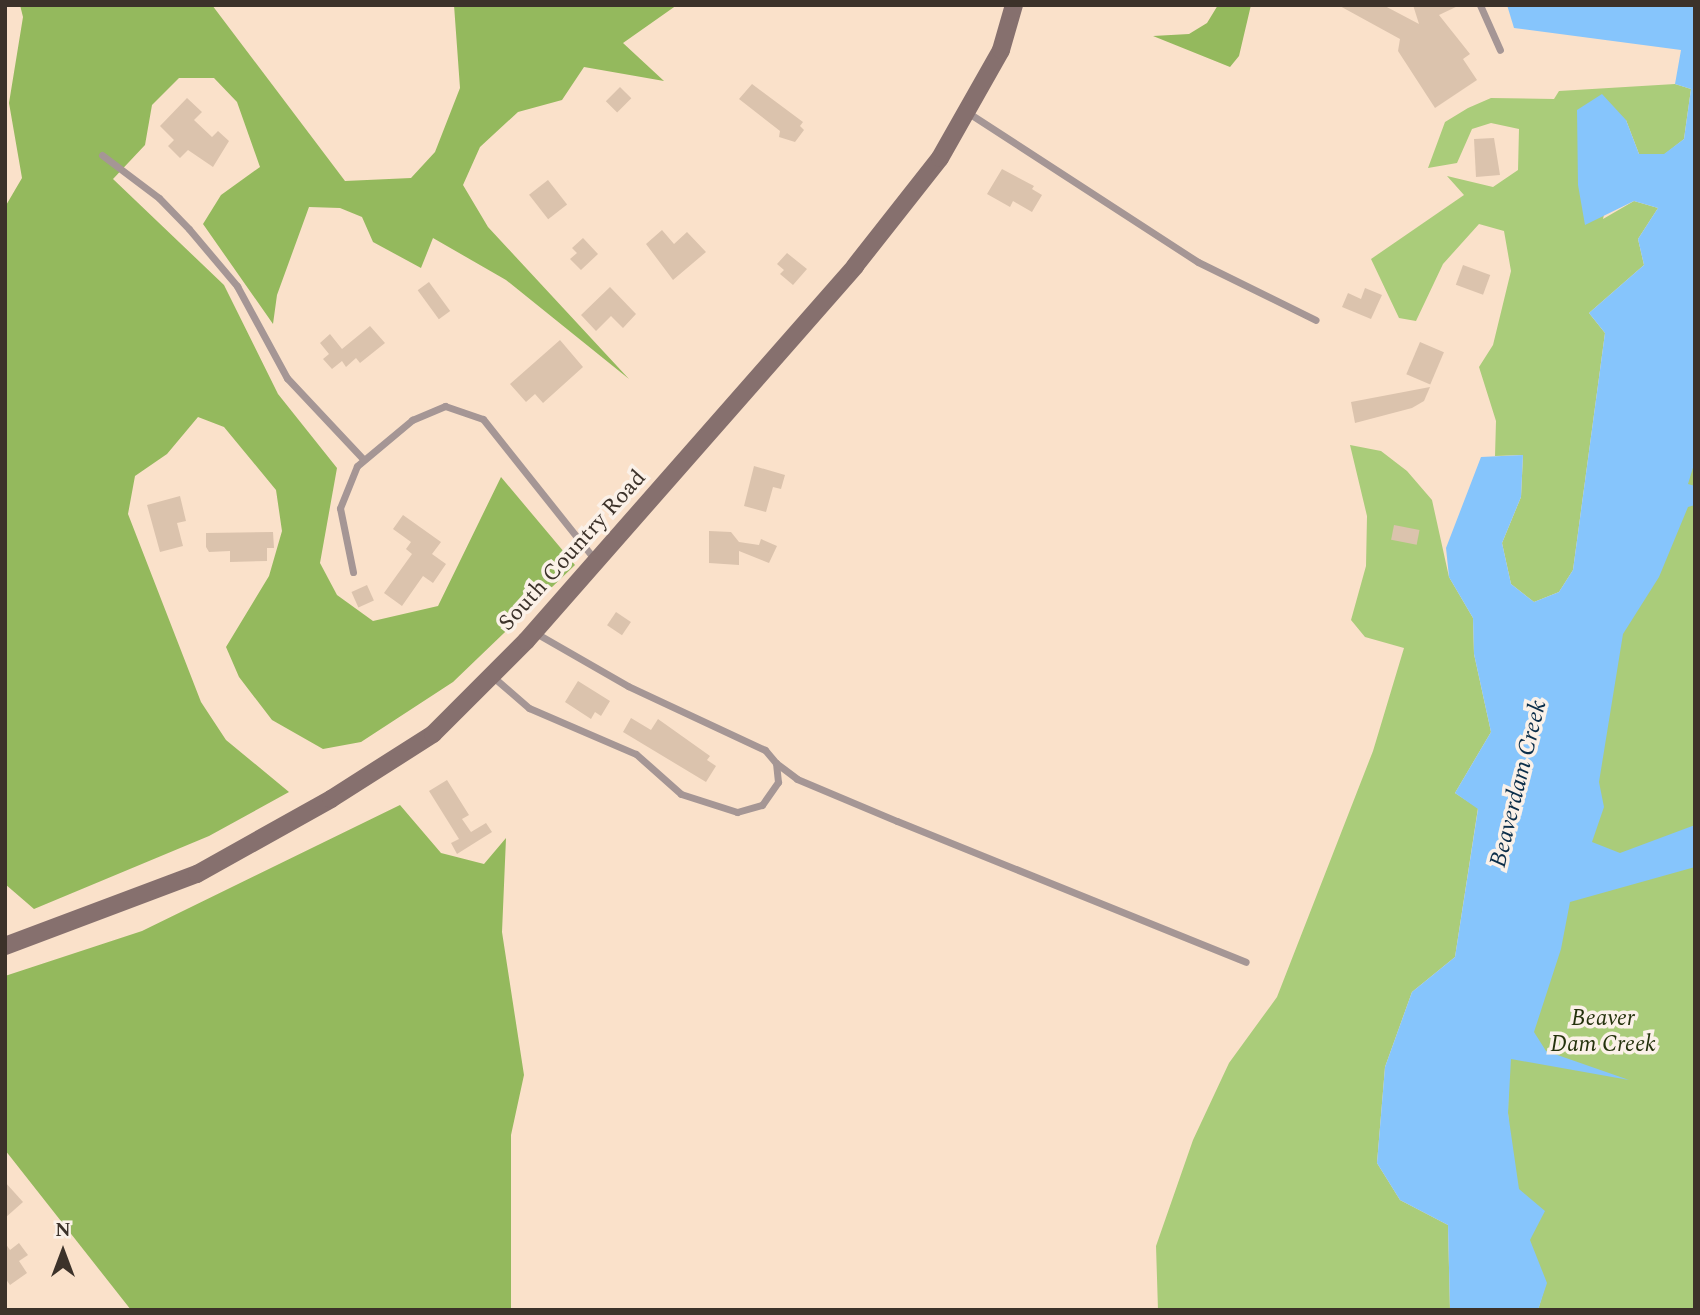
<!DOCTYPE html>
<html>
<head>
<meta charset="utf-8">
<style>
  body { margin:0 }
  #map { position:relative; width:1700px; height:1315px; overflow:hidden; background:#fae1ca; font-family:Spectral,serif }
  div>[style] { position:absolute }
  .green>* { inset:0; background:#aacc7a }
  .forest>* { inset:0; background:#94b95d }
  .water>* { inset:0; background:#86c5fc }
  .building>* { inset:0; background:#dbc3ad; transform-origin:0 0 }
  .service>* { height:7px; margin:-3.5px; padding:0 3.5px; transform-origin:3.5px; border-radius:3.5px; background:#a59695 }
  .secondary>* { height:18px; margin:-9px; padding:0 9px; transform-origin:9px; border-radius:9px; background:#86706e }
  span { translate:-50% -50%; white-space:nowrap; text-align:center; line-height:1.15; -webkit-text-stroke:7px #fbf1e8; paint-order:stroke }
  .street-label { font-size:23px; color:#3c322a }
  .park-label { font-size:23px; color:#24320c; font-style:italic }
  .water-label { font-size:24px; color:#0b2e49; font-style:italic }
  .frame { position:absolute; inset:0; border:7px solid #3c322a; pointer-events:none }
  .north { position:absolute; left:28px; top:1217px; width:70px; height:70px; -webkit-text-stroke:5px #fbf1e8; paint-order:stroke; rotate:0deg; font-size:19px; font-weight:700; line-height:28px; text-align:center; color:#3c322a }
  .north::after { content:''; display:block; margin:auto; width:24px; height:32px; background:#3c322a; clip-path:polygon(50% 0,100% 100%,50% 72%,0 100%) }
</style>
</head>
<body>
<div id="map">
  <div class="green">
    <div style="clip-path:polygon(1675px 84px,1691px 89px,1684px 139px,1665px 154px,1639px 154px,1626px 120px,1603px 219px,1634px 201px,1658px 208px,1638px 239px,1644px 265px,1589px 313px,1605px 333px,1573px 570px,1559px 592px,1534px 602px,1511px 584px,1502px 543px,1521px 497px,1523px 455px,1495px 456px,1496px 421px,1479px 367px,1493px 345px,1511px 271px,1504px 231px,1479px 224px,1443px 264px,1416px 321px,1399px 318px,1371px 259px,1464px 195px,1447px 176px,1493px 187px,1518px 170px,1519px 129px,1491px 123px,1472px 129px,1457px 163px,1428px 168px,1445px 122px,1468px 108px,1491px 98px,1554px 99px,1559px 91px)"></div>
    <div style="clip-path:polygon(1350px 445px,1381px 451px,1407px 471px,1432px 500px,1449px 577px,1473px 618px,1474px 654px,1491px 732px,1455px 793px,1478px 808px,1455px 957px,1412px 992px,1385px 1067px,1377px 1163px,1400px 1200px,1448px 1225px,1450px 1310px,1158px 1310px,1156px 1246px,1193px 1140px,1229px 1063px,1277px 997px,1373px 751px,1404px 648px,1365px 637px,1351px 620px,1366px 566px,1367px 516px)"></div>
    <div style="clip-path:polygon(1695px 445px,1695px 1310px,1538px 1310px,1546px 1283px,1518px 1277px,1508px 1113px,1509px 1016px,1608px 630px)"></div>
  </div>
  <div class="forest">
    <div style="clip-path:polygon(20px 5px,212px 5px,345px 181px,411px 178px,435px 152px,460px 88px,454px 5px,677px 5px,623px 43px,664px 81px,584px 67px,562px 100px,518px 112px,480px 147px,463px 185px,488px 227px,629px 379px,506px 280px,433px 238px,421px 268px,373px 242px,362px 217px,340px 208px,309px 207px,277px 295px,273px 324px,203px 224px,221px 195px,260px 167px,237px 102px,214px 78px,179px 78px,152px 105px,145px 145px,113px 179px,224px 285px,278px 394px,337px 468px,320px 563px,337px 595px,373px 621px,438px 606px,501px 477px,575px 565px,453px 682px,361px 742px,323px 749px,272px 720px,239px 677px,226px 647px,269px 576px,282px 531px,276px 490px,224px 427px,198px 417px,167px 454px,135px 476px,128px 514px,201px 702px,226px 740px,289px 792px,209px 836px,34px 909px,5px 884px,5px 207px,22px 178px,9px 103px,23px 17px)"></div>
    <div style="clip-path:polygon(1218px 5px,1251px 5px,1239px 56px,1230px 67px,1153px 36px,1189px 34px,1207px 23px)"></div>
    <div style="clip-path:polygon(400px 805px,441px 853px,484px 864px,506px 838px,502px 932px,524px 1075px,511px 1135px,511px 1310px,131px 1310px,5px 1150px,5px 976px,142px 931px)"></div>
  </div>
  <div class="water">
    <div style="clip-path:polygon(1507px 5px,1695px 5px,1695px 461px,1688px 484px,1695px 486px,1695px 505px,1688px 507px,1659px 577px,1623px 634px,1599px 782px,1604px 807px,1592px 842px,1620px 853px,1695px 825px,1695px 867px,1570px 902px,1561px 949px,1534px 1032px,1546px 1051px,1629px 1080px,1511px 1059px,1508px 1113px,1519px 1189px,1545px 1211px,1530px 1240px,1547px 1283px,1538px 1310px,1450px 1310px,1448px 1225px,1400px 1200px,1377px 1163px,1385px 1067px,1412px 992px,1455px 957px,1478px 809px,1455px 793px,1491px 732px,1474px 654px,1473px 618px,1449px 577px,1446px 548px,1481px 457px,1523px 455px,1521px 497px,1502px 543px,1511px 584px,1534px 602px,1559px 592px,1573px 570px,1605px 333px,1589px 313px,1644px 265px,1638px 239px,1658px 208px,1634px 201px,1585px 225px,1578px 185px,1577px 110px,1602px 94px,1626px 120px,1639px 154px,1664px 154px,1684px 139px,1691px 89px,1675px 84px,1681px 50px,1514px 28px)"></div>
  </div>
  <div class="building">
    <div style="clip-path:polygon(1338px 5px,1383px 5px,1419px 24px,1413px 5px,1460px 5px,1439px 15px,1470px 54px,1463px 59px,1477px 80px,1435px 108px,1398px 51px,1400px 39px)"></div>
    <div style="clip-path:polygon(752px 84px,803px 122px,800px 126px,804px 130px,795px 142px,779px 137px,780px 131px,739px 99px)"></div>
    <div style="left:620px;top:87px;width:16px;height:20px;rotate:45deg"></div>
    <div style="clip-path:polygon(187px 98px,202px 112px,194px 120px,212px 137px,218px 131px,229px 141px,213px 167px,188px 150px,180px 158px,168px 146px,174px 140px,160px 126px)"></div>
    <div style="clip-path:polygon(1494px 138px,1500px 175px,1476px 177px,1474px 139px)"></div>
    <div style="clip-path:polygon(1002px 169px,1034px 186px,1032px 189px,1042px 195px,1032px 212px,1013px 201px,1010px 207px,987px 194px)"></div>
    <div style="left:548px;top:180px;width:31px;height:24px;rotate:52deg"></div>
    <div style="clip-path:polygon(662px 230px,674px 244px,687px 232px,706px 252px,673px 280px,646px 244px)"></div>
    <div style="clip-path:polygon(583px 238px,598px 254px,581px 270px,570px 259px,577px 253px,572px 248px)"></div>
    <div style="clip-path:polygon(787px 253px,807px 269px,793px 285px,780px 274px,784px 270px,777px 264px)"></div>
    <div style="left:1463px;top:265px;width:29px;height:21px;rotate:20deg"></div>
    <div style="left:429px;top:282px;width:36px;height:14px;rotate:54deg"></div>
    <div style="clip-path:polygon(610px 287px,636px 314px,623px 328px,611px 316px,596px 331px,581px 315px)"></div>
    <div style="clip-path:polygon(1365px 288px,1382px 295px,1371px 319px,1342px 307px,1348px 293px,1361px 299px)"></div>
    <div style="clip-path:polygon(370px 326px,385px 343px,360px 363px,356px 358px,346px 367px,342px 361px,332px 369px,323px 359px,329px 354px,320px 343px,330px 334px,342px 349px)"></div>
    <div style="clip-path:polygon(560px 340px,583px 367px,543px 403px,535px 394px,526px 402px,510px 384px)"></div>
    <div style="left:1420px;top:342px;width:26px;height:35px;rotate:23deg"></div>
    <div style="clip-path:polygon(1430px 387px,1424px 401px,1412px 408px,1355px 423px,1351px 402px)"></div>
    <div style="clip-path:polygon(754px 466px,785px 475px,781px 489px,773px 487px,766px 512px,744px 506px)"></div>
    <div style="clip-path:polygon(180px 496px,186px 521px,177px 523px,183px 546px,160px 552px,147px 505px)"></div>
    <div style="clip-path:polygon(403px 515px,441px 542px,432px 554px,446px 564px,433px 583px,423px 576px,402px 606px,384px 593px,412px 554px,406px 549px,411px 542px,393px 529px)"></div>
    <div style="left:1394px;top:525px;width:26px;height:15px;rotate:11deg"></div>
    <div style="clip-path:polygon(709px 531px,731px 532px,739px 542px,759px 545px,761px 539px,777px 546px,769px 563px,739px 551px,739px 565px,709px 563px)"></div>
    <div style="clip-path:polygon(273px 532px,274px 548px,267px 548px,267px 561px,230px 562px,230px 551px,209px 552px,206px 547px,206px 533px)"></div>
    <div style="left:367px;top:585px;width:17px;height:17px;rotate:66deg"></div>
    <div style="left:616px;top:612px;width:18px;height:16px;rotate:34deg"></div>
    <div style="clip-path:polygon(578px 681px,610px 701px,601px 716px,595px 712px,591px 719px,565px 702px)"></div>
    <div style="clip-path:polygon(631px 718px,651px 730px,658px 719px,710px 756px,707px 760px,716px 766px,706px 782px,623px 732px)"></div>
    <div style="clip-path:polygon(447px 780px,469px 815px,462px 819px,471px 832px,486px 823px,492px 832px,457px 854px,451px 843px,459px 839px,429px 791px)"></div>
    <div style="clip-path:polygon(5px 1182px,23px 1202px,5px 1218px)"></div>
    <div style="clip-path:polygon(5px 1243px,10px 1250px,19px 1243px,28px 1255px,19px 1261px,27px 1273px,10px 1285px,5px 1278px)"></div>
  </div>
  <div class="service">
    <div style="left:1480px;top:5px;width:49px;rotate:66deg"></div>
    <div style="left:967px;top:112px;width:275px;rotate:33deg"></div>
    <div style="left:1198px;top:262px;width:131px;rotate:26.2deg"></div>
    <div style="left:102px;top:155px;width:71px;rotate:37deg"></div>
    <div style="left:159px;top:198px;width:43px;rotate:45.9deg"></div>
    <div style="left:189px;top:229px;width:75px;rotate:49.9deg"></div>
    <div style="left:237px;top:286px;width:105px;rotate:61.5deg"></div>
    <div style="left:287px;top:378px;width:112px;rotate:46.8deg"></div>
    <div style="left:353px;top:572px;width:65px;rotate:-101.5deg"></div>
    <div style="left:340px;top:508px;width:45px;rotate:-68deg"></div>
    <div style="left:357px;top:466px;width:72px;rotate:-39.9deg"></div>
    <div style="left:412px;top:420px;width:36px;rotate:-23deg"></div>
    <div style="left:445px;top:406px;width:40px;rotate:18.9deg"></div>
    <div style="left:483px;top:419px;width:181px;rotate:51.5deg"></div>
    <div style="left:492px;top:676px;width:49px;rotate:40.9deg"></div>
    <div style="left:529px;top:708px;width:116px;rotate:23.3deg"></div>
    <div style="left:636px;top:754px;width:60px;rotate:41.6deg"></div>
    <div style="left:681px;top:794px;width:59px;rotate:17.8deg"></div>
    <div style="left:737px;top:812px;width:26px;rotate:-16deg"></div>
    <div style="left:762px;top:805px;width:28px;rotate:-55deg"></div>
    <div style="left:778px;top:782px;width:19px;rotate:-96deg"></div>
    <div style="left:776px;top:763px;width:17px;rotate:-130deg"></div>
    <div style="left:765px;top:750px;width:151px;rotate:-155deg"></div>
    <div style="left:628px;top:686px;width:108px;rotate:-150.1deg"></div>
    <div style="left:776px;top:763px;width:26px;rotate:37deg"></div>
    <div style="left:797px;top:779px;width:108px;rotate:22.8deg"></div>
    <div style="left:897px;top:821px;width:376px;rotate:22deg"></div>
  </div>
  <div class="secondary">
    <div style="left:5px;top:946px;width:205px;rotate:-20.6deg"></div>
    <div style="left:197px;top:874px;width:154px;rotate:-29.2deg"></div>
    <div style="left:331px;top:799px;width:121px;rotate:-32.5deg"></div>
    <div style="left:433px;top:734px;width:132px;rotate:-45deg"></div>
    <div style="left:526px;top:641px;width:499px;rotate:-48.7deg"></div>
    <div style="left:855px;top:266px;width:137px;rotate:-51.8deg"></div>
    <div style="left:940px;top:158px;width:124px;rotate:-60.5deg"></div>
    <div style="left:1001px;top:50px;width:47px;rotate:-73.9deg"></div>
  </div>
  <div class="street-label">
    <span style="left:573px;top:551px;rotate:-48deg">South Country Road</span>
  </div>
  <div class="park-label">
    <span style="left:1603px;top:1032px">Beaver<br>Dam Creek</span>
  </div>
  <div class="water-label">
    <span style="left:1519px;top:784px;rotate:-76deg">Beaverdam Creek</span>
  </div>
  <div class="frame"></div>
  <div class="north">N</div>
</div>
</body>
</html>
